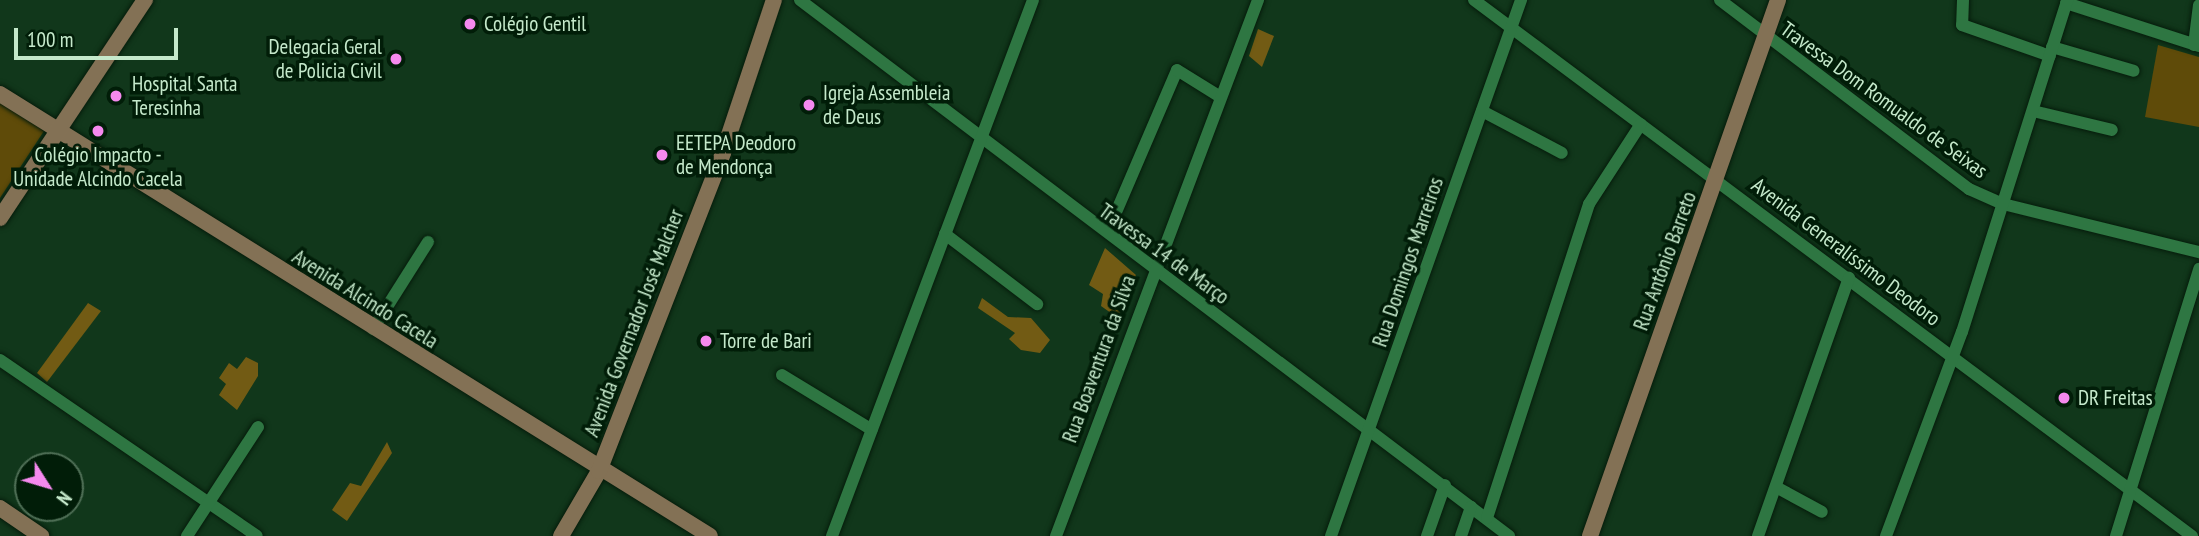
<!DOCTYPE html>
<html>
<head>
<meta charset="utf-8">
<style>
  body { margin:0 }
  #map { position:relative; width:2199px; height:536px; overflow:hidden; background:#11371b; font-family:"PT Sans Narrow",sans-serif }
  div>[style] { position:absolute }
  .green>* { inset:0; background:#5f4b09 }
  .forest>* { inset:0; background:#725b14 }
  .roads { filter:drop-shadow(0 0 2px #061c0b) drop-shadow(0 0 2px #061c0b) }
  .minor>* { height:12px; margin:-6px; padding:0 6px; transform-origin:6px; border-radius:6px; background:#2e7642 }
  .major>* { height:16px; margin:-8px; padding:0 8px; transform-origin:8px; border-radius:8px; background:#837155 }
  .dots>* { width:19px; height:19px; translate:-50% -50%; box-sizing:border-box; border:4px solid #011d08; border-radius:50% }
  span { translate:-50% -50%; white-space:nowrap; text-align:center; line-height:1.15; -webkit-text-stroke:7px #011d08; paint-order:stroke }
  .poi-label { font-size:21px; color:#c5e9cb }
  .left { translate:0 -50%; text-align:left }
  .right { translate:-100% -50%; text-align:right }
  .street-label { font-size:21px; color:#c5e9cb }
  .north { position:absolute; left:14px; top:452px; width:70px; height:70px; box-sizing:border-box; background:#011d08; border:2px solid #4f6f56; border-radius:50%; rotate:127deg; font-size:19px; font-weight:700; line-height:28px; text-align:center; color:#c5e9cb }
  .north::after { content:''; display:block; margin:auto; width:24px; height:32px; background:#f589ee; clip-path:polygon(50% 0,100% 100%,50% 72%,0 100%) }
  .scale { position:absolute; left:14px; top:28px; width:164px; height:32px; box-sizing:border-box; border:4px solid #c5e9cb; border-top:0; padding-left:9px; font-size:21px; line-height:24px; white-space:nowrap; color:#c5e9cb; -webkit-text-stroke:5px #011d08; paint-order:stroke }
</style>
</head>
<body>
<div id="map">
  <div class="green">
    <div style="clip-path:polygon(2158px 45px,2199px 57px,2199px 127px,2145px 117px)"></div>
    <div style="clip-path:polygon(0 103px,44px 131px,0 198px)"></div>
  </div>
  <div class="forest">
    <div style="clip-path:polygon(1258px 29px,1274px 36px,1262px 67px,1249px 56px)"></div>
    <div style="clip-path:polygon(1105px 248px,1136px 275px,1118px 318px,1101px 306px,1103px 294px,1089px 285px)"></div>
    <div style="clip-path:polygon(982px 298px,1008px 317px,1031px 318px,1050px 340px,1040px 353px,1021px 350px,1009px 339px,1015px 333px,978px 308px)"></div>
    <div style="clip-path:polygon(88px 303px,101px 311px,47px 382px,37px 373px)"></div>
    <div style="clip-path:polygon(246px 357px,258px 363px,258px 376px,237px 410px,219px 395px,226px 384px,219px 378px,229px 363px,237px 369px)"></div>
    <div style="clip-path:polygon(387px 442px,392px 453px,347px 521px,332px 510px,350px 483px,361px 486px)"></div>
  </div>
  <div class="roads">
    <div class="minor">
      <div style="left:800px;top:0;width:889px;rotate:37.09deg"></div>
      <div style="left:1474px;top:0;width:896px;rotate:36.74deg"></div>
      <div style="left:1720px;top:0;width:313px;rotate:37.2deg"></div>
      <div style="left:1969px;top:189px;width:37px;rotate:24deg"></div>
      <div style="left:2003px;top:204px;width:202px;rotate:13.8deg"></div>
      <div style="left:1963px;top:0;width:25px;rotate:92deg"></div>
      <div style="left:1962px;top:25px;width:93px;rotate:19.4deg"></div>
      <div style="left:2066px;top:3px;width:140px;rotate:17.9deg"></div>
      <div style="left:2194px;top:45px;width:40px;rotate:-82.9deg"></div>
      <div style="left:2052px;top:47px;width:85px;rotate:16.3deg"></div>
      <div style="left:1482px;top:111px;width:90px;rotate:27.7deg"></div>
      <div style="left:2033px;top:111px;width:81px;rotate:13.5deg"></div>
      <div style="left:1117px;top:210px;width:152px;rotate:-66.8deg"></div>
      <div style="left:1177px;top:70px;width:49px;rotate:31.8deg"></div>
      <div style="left:945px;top:234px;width:116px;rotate:37.3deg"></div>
      <div style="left:373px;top:329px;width:103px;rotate:-57.7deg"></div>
      <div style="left:0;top:360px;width:311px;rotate:34.4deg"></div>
      <div style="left:782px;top:375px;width:105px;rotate:31.4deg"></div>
      <div style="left:1776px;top:487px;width:52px;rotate:28.5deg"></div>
      <div style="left:1487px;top:518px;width:330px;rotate:-72deg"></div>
      <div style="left:1589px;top:204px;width:95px;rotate:-57deg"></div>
      <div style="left:187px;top:536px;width:130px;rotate:-56.9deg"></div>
      <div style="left:832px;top:536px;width:572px;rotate:-69.44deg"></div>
      <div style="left:1056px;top:536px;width:573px;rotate:-69.35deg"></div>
      <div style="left:1331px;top:536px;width:569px;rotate:-70.48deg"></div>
      <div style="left:1427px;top:536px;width:54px;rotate:-70.6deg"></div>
      <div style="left:1461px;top:536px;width:31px;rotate:-71deg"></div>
      <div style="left:1758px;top:536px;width:274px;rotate:-70.6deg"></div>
      <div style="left:1886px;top:536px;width:218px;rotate:-69.6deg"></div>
      <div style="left:1962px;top:332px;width:348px;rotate:-72.4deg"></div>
      <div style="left:2116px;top:536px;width:280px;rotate:-72.7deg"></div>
    </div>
    <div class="major">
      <div style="left:0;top:94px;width:836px;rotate:31.9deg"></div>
      <div style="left:0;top:218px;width:262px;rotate:-56.4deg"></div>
      <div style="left:0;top:508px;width:50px;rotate:34.3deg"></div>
      <div style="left:561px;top:536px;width:75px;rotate:-59.7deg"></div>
      <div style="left:599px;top:471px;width:341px;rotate:-68.7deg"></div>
      <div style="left:723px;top:153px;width:161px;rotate:-71.6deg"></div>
      <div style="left:1590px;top:536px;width:568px;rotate:-70.67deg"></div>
    </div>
  </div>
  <div class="dots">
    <div style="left:470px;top:24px;background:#f589ee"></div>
    <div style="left:396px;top:59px;background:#f589ee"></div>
    <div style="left:116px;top:96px;background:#f589ee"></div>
    <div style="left:809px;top:105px;background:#f589ee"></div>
    <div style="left:98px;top:131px;background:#f589ee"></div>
    <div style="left:662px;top:155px;background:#f589ee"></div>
    <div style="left:706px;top:341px;background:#f589ee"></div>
    <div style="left:2064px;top:398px;background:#f589ee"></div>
  </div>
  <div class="poi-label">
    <span class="left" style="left:484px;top:24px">Colégio Gentil</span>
    <span class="right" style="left:382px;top:59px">Delegacia Geral<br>de Policia Civil</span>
    <span class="left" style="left:132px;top:96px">Hospital Santa<br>Teresinha</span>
    <span class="left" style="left:823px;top:105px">Igreja Assembleia<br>de Deus</span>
    <span class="left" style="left:676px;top:155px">EETEPA Deodoro<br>de Mendonça</span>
    <span style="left:98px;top:167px">Colégio Impacto -<br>Unidade Alcindo Cacela</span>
    <span class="left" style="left:720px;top:341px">Torre de Bari</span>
    <span class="left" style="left:2078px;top:398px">DR Freitas</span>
  </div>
  <div class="street-label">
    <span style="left:1884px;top:100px;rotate:36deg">Travessa Dom Romualdo de Seixas</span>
    <span style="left:1846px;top:252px;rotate:37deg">Avenida Generalíssimo Deodoro</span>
    <span style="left:1164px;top:254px;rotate:36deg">Travessa 14 de Março</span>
    <span style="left:1665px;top:261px;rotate:-70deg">Rua Antônio Barreto</span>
    <span style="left:1408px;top:262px;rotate:-71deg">Rua Domingos Marreiros</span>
    <span style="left:365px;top:299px;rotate:32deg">Avenida Alcindo Cacela</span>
    <span style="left:634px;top:323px;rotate:-69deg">Avenida Governador José Malcher</span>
    <span style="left:1099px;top:359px;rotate:-70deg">Rua Boaventura da Silva</span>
  </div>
  <div class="north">N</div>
  <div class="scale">100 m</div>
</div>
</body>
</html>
